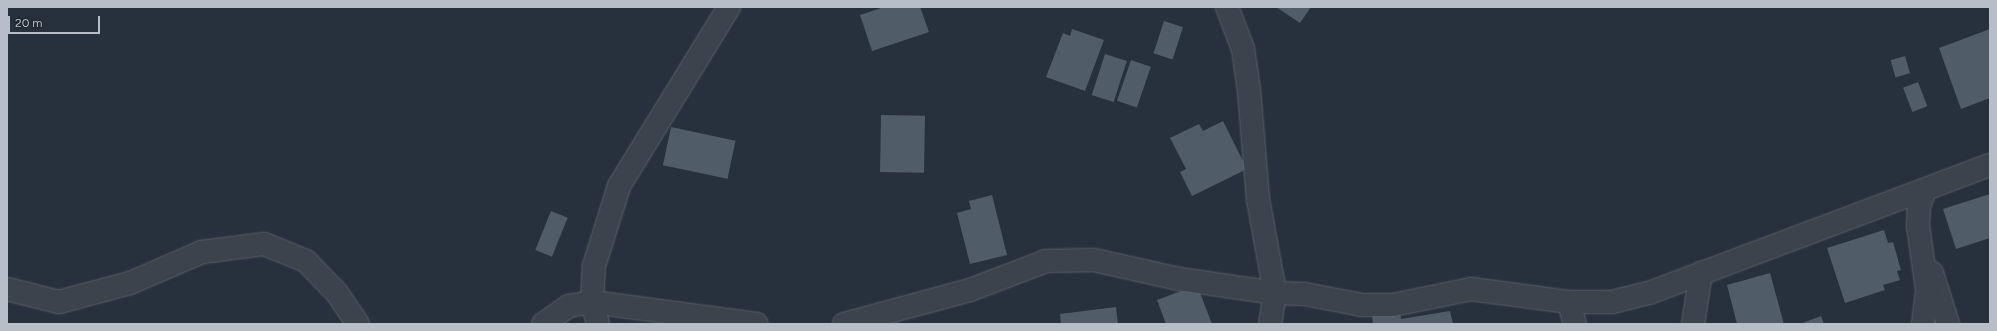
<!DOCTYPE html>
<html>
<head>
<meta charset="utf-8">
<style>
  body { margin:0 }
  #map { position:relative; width:1997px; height:331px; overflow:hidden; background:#27313d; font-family:Figtree,sans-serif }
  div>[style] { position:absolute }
  .building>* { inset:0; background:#505c67; transform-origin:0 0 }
  .roads { filter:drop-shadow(0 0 1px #59616b) drop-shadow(0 0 1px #59616b) }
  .street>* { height:22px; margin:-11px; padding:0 11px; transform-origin:11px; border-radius:11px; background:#3b434d }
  span { translate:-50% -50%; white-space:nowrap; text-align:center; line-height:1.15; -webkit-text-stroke:4px #202832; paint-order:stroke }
  .frame { position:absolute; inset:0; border:8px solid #b7bec8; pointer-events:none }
  .scale { position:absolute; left:8px; top:16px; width:92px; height:18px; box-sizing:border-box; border:2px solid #b7bec8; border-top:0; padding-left:5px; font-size:12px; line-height:14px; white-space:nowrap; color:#b7bec8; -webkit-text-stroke:3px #202832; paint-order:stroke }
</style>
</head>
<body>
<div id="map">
  <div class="building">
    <div style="clip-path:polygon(884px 7px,920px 7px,929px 32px,872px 51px,860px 15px)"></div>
    <div style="clip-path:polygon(1276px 7px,1311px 7px,1300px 23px)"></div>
    <div style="left:1164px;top:21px;width:20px;height:34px;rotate:18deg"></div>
    <div style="clip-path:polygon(1072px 29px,1104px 40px,1085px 91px,1046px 77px,1063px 33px,1070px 36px)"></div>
    <div style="clip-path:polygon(1990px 29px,1990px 98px,1961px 109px,1939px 48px)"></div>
    <div style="left:1105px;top:54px;width:23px;height:43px;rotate:18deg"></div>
    <div style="left:1905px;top:56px;width:18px;height:15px;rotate:74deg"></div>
    <div style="left:1131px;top:60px;width:21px;height:43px;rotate:19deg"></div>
    <div style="left:1918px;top:82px;width:26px;height:16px;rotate:69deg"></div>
    <div style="left:881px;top:115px;width:44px;height:57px;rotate:1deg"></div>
    <div style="clip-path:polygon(1223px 121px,1247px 169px,1192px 196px,1180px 172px,1186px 169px,1170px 138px,1199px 124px,1203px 131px)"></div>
    <div style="left:671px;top:127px;width:66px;height:39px;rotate:12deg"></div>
    <div style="clip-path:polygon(1990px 194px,1990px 238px,1956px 249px,1943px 209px)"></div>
    <div style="clip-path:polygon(992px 195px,1007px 255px,970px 264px,957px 213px,971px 209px,969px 201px)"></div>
    <div style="left:551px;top:211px;width:18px;height:42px;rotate:22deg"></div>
    <div style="clip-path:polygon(1884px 230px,1888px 243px,1893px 242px,1901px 270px,1897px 271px,1900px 280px,1883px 285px,1885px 290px,1845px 303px,1827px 248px)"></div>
    <div style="clip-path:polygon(1770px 273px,1784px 324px,1737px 324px,1727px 285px)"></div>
    <div style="clip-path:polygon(1197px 285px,1212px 324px,1166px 324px,1157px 300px)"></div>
    <div style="clip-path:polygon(1116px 307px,1118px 324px,1061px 324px,1060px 314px)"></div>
    <div style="clip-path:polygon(1400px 310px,1401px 319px,1450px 311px,1453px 324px,1373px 324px,1372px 315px)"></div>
    <div style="clip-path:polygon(1821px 316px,1824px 324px,1800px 324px)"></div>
  </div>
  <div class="roads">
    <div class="street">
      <div style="left:1227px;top:7px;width:45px;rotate:69.1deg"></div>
      <div style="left:1243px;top:49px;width:41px;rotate:81.7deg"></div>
      <div style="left:1249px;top:90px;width:109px;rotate:85.3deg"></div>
      <div style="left:1258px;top:199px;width:96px;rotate:79.7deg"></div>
      <div style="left:1275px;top:293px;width:31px;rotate:99deg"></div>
      <div style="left:1932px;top:273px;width:53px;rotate:72.6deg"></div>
      <div style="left:7px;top:289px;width:54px;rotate:14deg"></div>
      <div style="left:59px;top:302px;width:73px;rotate:-15deg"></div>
      <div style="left:130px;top:283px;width:78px;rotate:-23.3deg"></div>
      <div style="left:202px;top:252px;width:63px;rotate:-7.4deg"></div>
      <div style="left:264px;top:244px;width:45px;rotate:22deg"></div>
      <div style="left:306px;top:261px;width:45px;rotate:45.9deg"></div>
      <div style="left:337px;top:293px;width:37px;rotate:56deg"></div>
      <div style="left:1569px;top:302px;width:23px;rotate:75deg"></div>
      <div style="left:543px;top:324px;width:32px;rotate:-35deg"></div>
      <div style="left:569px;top:306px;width:23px;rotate:-10deg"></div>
      <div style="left:592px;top:302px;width:166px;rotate:7.6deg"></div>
      <div style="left:598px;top:324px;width:23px;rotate:-105deg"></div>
      <div style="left:592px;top:302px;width:36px;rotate:-87deg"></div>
      <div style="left:594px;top:266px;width:84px;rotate:-72.6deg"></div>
      <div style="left:619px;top:186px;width:210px;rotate:-58.4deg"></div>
      <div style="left:844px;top:324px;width:131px;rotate:-15.1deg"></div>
      <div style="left:970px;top:290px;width:81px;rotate:-20.9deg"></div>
      <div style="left:1046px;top:261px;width:48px;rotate:-1.2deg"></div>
      <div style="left:1094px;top:260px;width:87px;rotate:12.6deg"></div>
      <div style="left:1179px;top:279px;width:97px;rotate:8.3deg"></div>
      <div style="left:1275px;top:293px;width:30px;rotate:2deg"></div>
      <div style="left:1305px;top:294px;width:58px;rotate:10.9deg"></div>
      <div style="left:1362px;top:305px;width:31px"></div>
      <div style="left:1393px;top:305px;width:80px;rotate:-11.6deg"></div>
      <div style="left:1471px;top:289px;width:99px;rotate:7.6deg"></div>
      <div style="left:1569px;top:302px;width:43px"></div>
      <div style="left:1612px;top:302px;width:38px;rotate:-14deg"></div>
      <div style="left:1649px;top:293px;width:364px;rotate:-20.6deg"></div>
      <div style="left:1693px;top:324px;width:52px;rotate:-81.1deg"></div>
      <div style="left:1923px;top:324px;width:35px;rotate:-83deg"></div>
      <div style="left:1927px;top:289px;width:64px;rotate:-98.1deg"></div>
      <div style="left:1918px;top:226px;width:20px;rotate:-87deg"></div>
      <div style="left:1919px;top:206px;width:17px;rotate:-69deg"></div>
    </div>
  </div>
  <div class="frame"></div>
  <div class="scale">20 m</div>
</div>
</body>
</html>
